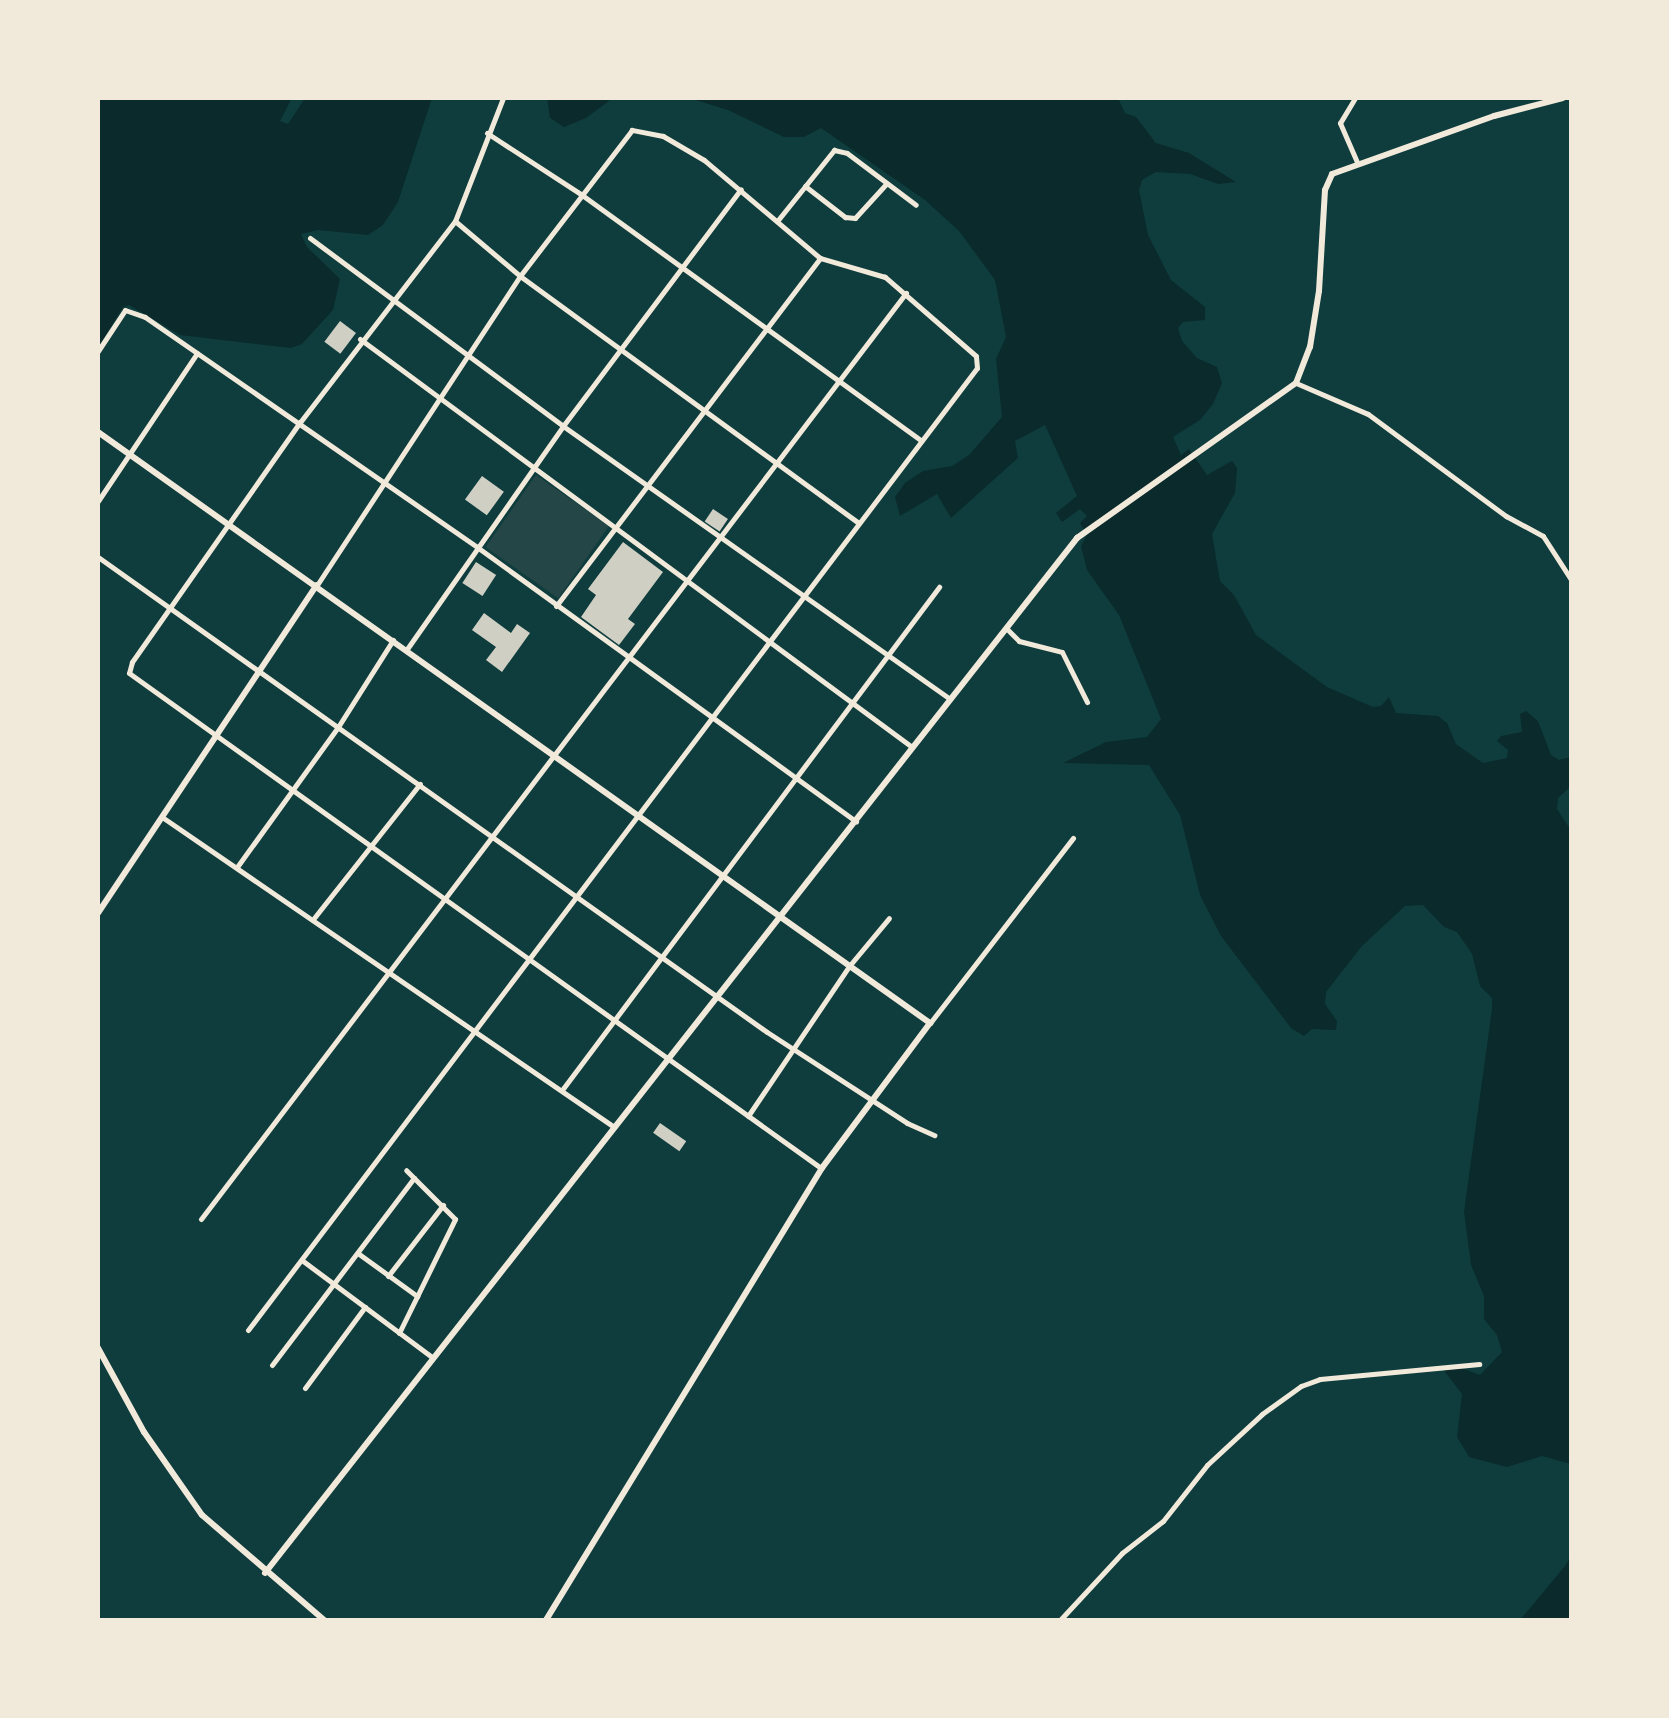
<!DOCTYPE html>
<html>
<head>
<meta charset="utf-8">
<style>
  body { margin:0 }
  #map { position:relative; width:1669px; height:1718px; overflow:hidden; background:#0f3d3e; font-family:Mulish,sans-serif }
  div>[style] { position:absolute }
  .green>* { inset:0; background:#244646; transform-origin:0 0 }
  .water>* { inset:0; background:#0a2a2b }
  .building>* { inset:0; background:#cfcfc3; transform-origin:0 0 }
  .minor>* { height:5px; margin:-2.5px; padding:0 2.5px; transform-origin:2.5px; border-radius:2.5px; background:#f1e9da }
  .tertiary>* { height:6px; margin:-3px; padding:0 3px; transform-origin:3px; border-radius:3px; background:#f1e9da }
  span { translate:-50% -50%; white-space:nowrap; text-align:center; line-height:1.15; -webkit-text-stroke:10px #f1e9da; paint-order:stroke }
  .frame { position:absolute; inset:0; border:100px solid #f1e9da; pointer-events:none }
</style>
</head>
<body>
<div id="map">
  <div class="green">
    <div style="left:536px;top:475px;width:89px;height:88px;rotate:35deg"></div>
  </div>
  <div class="water">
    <div style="clip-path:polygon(98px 98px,292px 98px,280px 121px,288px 124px,305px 98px,432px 98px,398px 202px,383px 225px,368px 235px,318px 230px,301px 234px,307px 247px,340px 279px,333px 310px,302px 344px,291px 348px,180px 335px,129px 305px,123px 307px,98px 348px)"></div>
    <div style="clip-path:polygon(547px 98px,613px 98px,586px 118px,564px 127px,550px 118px)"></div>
    <div style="clip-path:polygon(689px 98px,1118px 98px,1125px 113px,1136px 117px,1156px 143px,1189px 153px,1236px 182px,1218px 184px,1190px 174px,1156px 172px,1142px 180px,1139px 190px,1148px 235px,1171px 280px,1205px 307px,1205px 320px,1183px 322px,1178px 328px,1182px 341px,1197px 358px,1217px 367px,1222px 383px,1213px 404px,1200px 420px,1173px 437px,1181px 455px,1189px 449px,1207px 475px,1232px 461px,1237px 468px,1235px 493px,1212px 534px,1220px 581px,1234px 595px,1256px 635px,1327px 687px,1373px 707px,1381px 706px,1389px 697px,1396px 713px,1438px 716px,1447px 723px,1456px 744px,1483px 763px,1507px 758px,1508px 750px,1497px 741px,1501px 736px,1522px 732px,1520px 714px,1526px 711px,1538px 721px,1551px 755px,1559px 760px,1571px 757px,1571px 786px,1558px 798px,1557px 809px,1572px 832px,1571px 1464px,1542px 1456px,1507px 1467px,1469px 1457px,1457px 1437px,1462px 1394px,1442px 1368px,1461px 1368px,1480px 1375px,1502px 1352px,1497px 1335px,1484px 1319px,1484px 1296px,1471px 1265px,1464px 1212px,1492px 1009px,1492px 998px,1480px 986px,1472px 954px,1457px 932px,1444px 927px,1423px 905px,1405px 906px,1362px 946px,1326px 992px,1325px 1004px,1337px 1021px,1336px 1030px,1312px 1029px,1304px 1036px,1291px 1028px,1221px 936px,1200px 895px,1180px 815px,1149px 765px,1063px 763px,1106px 742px,1147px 737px,1161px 719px,1119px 615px,1087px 570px,1081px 546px,1087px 535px,1080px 523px,1087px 516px,1080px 509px,1062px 522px,1056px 513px,1077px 496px,1045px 425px,1015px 441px,1018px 458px,951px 518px,937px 494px,900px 516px,895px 497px,905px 483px,923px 471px,952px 466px,969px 455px,1002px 417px,996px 359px,1006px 337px,995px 280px,959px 231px,925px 200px,821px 128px,804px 137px,784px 137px,728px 110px)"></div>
    <div style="clip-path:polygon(1571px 1556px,1571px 1620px,1520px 1620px,1565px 1566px)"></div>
  </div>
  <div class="building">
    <div style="left:340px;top:321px;width:20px;height:26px;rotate:37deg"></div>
    <div style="left:482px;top:476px;width:27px;height:29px;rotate:36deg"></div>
    <div style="left:713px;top:509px;width:18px;height:15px;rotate:34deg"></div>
    <div style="clip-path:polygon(623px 542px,663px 572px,628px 619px,635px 624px,619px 645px,581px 617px,596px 595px,588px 589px)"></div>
    <div style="left:476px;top:562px;width:24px;height:25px;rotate:33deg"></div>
    <div style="clip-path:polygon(484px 613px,511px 633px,517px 624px,530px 633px,502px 672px,486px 660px,496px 647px,472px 630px)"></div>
    <div style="left:660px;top:1123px;width:32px;height:12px;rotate:35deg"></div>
  </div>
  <div class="minor">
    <div style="left:503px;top:98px;width:132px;rotate:111.3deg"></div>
    <div style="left:455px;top:221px;width:254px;rotate:127.6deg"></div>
    <div style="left:300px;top:422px;width:293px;rotate:125deg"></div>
    <div style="left:132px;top:662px;width:11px;rotate:105deg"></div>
    <div style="left:129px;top:673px;width:851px;rotate:35.58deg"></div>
    <div style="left:1355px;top:98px;width:29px;rotate:121deg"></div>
    <div style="left:1340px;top:123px;width:43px;rotate:66.4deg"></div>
    <div style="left:487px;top:133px;width:113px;rotate:33.1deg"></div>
    <div style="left:582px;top:195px;width:417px;rotate:35.9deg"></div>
    <div style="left:805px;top:186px;width:51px;rotate:37.8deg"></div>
    <div style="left:845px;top:217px;width:10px;rotate:6deg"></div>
    <div style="left:855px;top:218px;width:47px;rotate:-47.6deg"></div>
    <div style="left:778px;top:220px;width:90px;rotate:-51.3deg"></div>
    <div style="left:834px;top:150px;width:13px;rotate:13deg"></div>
    <div style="left:847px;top:153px;width:86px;rotate:37deg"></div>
    <div style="left:455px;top:221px;width:85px;rotate:40.2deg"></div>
    <div style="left:520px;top:276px;width:419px;rotate:36.1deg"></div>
    <div style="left:310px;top:238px;width:315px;rotate:36.6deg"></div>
    <div style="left:563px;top:426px;width:472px;rotate:35.2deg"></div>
    <div style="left:360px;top:339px;width:686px;rotate:36.47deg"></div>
    <div style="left:98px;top:351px;width:49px;rotate:-56.6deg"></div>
    <div style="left:125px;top:310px;width:21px;rotate:19deg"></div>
    <div style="left:145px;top:317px;width:404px;rotate:34.7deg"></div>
    <div style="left:477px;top:547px;width:468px;rotate:35.9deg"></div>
    <div style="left:1296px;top:383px;width:78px;rotate:23.3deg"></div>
    <div style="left:1368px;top:414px;width:172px;rotate:36.5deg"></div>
    <div style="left:1506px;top:516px;width:42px;rotate:28.4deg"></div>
    <div style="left:1543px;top:536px;width:54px;rotate:57.2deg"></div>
    <div style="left:98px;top:501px;width:178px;rotate:-56.2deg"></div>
    <div style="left:98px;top:557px;width:820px;rotate:35.38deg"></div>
    <div style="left:767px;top:1032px;width:167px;rotate:33deg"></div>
    <div style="left:907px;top:1123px;width:30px;rotate:24deg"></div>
    <div style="left:556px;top:606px;width:437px;rotate:-52.8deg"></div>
    <div style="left:1007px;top:629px;width:17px;rotate:45deg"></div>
    <div style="left:1019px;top:641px;width:44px;rotate:14.3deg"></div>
    <div style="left:1062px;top:652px;width:56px;rotate:63.4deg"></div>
    <div style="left:407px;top:649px;width:272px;rotate:-55deg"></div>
    <div style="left:563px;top:426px;width:296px;rotate:-53.1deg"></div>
    <div style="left:162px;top:817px;width:548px;rotate:34.44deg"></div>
    <div style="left:237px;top:867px;width:173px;rotate:-54.2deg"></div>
    <div style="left:338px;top:727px;width:103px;rotate:-57.7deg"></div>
    <div style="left:314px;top:918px;width:171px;rotate:-51.7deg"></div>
    <div style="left:930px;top:1023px;width:234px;rotate:-52.3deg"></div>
    <div style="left:562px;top:1090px;width:629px;rotate:-53.15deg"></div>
    <div style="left:748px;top:1116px;width:182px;rotate:-56deg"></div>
    <div style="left:850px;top:965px;width:61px;rotate:-50.3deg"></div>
    <div style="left:201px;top:1219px;width:1164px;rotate:-52.72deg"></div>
    <div style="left:359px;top:1254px;width:72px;rotate:35.9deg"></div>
    <div style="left:303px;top:1261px;width:162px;rotate:36.7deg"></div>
    <div style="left:388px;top:1276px;width:90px;rotate:-52.2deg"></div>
    <div style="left:248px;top:1330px;width:1207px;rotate:-52.85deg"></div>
    <div style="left:977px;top:368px;width:12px;rotate:-95deg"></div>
    <div style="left:976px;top:356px;width:121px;rotate:-139deg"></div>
    <div style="left:885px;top:277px;width:68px;rotate:-163.7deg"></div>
    <div style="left:820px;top:258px;width:152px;rotate:-139.8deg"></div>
    <div style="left:704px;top:160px;width:48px;rotate:-149.7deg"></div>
    <div style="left:663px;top:136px;width:32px;rotate:-169deg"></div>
    <div style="left:632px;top:130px;width:184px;rotate:127.5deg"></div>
    <div style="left:520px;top:276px;width:370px;rotate:123.3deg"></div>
    <div style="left:399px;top:1333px;width:127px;rotate:-63.8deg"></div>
    <div style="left:455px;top:1219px;width:69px;rotate:-135deg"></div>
    <div style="left:272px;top:1365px;width:235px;rotate:-52.8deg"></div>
    <div style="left:305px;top:1388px;width:101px;rotate:-53.5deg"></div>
    <div style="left:1060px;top:1620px;width:91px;rotate:-47.2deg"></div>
    <div style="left:1122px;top:1553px;width:52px;rotate:-38deg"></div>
    <div style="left:1163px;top:1521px;width:71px;rotate:-51.8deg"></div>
    <div style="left:1207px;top:1465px;width:75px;rotate:-42.8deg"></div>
    <div style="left:1262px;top:1414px;width:48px;rotate:-35.7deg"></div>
    <div style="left:1301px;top:1386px;width:20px;rotate:-20deg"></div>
    <div style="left:1320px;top:1379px;width:160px;rotate:-5.4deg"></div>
  </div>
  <div class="tertiary">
    <div style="left:98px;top:432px;width:1021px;rotate:35.39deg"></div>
    <div style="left:930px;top:1023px;width:181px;rotate:126.7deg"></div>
    <div style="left:822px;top:1168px;width:530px;rotate:121.41deg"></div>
    <div style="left:98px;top:913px;width:394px;rotate:-56.3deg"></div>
    <div style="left:98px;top:1348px;width:96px;rotate:61.3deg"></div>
    <div style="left:144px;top:1432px;width:101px;rotate:55.1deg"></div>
    <div style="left:202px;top:1515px;width:161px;rotate:40.7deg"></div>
    <div style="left:265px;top:1573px;width:1316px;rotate:-51.88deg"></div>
    <div style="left:1077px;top:538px;width:268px;rotate:-35.3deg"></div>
    <div style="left:1296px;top:383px;width:39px;rotate:-69deg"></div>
    <div style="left:1310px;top:347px;width:57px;rotate:-80.9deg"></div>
    <div style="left:1319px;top:291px;width:101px;rotate:-86.6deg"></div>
    <div style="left:1325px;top:190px;width:17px;rotate:-66deg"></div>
    <div style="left:1332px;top:174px;width:172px;rotate:-19.7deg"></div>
    <div style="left:1494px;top:116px;width:71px;rotate:-14.6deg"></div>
  </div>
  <div class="frame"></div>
</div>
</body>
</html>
